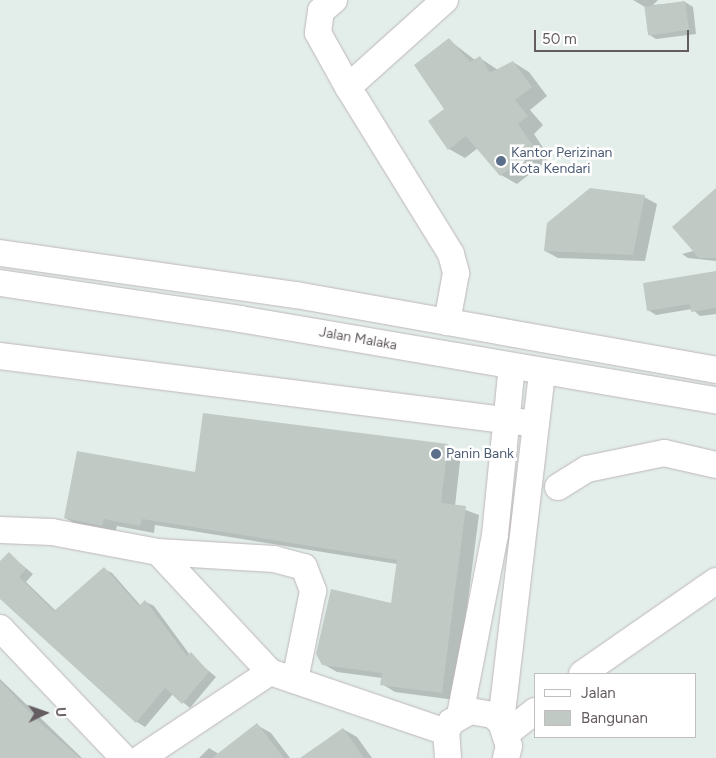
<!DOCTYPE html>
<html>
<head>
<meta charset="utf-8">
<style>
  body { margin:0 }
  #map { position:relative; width:716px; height:758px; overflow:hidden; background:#e3eeea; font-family:Figtree,sans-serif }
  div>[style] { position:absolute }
  .shadow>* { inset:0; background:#0003 }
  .building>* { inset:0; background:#c0c9c4; transform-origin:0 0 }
  .roads { filter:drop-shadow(0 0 1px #beb6ba) drop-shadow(0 0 1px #beb6ba) }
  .minor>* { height:26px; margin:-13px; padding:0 13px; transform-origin:13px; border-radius:13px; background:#fff }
  .dots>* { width:14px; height:14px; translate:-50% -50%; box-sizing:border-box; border:2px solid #fff; border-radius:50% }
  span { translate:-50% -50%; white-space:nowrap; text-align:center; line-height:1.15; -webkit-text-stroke:5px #fff; paint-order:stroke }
  .service-label { font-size:14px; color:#4e5e75 }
  .left { translate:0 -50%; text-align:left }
  .street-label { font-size:14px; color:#645c61 }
  .legend { position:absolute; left:534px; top:673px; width:162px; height:65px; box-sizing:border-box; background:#fff; border:1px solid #c1bec0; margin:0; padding:6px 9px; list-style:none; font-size:15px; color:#645c61 }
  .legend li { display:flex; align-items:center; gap:10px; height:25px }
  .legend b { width:25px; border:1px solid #c1bec0 }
  .north { position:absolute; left:20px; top:688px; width:50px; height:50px; -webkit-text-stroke:4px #fff; paint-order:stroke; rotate:87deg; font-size:14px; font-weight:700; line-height:20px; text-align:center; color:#645c61 }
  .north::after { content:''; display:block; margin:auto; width:18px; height:22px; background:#645c61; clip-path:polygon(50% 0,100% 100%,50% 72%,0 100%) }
  .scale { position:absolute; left:534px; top:30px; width:155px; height:22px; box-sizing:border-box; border:2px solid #645c61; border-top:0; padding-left:6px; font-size:15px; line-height:18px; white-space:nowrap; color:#645c61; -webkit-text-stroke:4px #fff; paint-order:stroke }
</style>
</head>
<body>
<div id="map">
  <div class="shadow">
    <div style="clip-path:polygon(633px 0,658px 0,653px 5px,685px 2px,693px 7px,696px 34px,656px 39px,648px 34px,645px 7px)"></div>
    <div style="clip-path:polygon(449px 40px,475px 60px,480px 58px,498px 70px,513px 62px,529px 72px,547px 96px,530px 110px,543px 125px,534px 134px,550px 158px,517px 184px,501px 175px,478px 148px,465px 158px,449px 149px)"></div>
    <div style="clip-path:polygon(716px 191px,716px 261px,688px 258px,682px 254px,697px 250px)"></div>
    <div style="clip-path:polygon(644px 197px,657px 204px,645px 261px,558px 258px,545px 251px)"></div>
    <div style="clip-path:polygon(716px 273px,716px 314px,700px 316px,692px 309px,656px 315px,648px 310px)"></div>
    <div style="clip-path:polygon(204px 414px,448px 445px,461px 453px,455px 506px,479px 515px,455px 700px,395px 692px,382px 684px,382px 678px,337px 672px,323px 664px,392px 604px,397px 564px,155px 525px,154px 533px,117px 526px,115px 533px,78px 525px,65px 518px,197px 474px)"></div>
    <div style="clip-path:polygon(9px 554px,33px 574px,26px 582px,56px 611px,104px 569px,112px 573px,141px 606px,146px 602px,154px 606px,190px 655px,216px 677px,190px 708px,173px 694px,145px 727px,137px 722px,0 596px,0 563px)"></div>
    <div style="clip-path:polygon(0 679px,82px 758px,0 758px)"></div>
    <div style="clip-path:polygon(257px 725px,271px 733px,290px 758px,199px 758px,209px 748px,219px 754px)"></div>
    <div style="clip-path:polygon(343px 729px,357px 737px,372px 758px,302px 758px)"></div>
  </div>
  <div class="building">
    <div style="left:685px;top:1px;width:29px;height:41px;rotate:82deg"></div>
    <div style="clip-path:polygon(449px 38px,470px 62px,480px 56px,490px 73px,513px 61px,532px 87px,515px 100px,528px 116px,518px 124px,535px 149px,500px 176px,466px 136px,448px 150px,428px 121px,444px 109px,414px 65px)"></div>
    <div style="clip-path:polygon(590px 188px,645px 195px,633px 255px,544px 251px,547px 223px)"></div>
    <div style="clip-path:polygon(716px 188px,716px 258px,699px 258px,672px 227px)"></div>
    <div style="clip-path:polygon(716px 271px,716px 308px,691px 312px,690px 304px,647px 311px,643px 283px)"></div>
    <div style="clip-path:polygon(203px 413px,448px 444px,441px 503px,466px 506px,442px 693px,380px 685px,382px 673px,322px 665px,316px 654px,331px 589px,391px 603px,397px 560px,142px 519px,140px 526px,104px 519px,102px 526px,64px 518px,77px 451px,195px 472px)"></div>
    <div style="clip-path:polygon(9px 552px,26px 569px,19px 577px,54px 611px,104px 567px,139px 606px,145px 600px,187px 656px,191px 652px,209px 672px,182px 704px,165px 688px,136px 723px,0 599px,0 561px)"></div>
    <div style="clip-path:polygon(0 681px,36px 719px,80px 758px,0 758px)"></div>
    <div style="clip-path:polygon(257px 723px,284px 758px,212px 758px)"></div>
    <div style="clip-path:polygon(343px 728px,364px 758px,300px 758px)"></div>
  </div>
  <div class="roads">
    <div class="minor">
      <div style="left:334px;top:0;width:17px;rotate:140deg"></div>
      <div style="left:321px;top:11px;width:22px;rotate:98deg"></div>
      <div style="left:318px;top:33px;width:62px;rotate:60.9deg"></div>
      <div style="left:445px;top:0;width:130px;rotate:138.1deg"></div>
      <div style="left:348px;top:87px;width:196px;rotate:58.3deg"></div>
      <div style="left:451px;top:254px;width:20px;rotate:75deg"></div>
      <div style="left:456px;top:273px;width:50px;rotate:100.4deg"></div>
      <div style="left:0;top:253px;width:299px;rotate:8.1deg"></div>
      <div style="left:296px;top:295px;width:427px;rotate:10.1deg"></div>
      <div style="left:0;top:283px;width:243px;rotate:8.5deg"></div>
      <div style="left:240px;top:319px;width:483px;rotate:9.7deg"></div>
      <div style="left:0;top:356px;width:540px;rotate:7.23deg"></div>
      <div style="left:558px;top:487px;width:34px;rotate:-32deg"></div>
      <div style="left:587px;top:469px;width:79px;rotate:-11.7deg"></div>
      <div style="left:664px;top:453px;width:53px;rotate:13deg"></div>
      <div style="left:0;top:530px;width:52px;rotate:2.2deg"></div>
      <div style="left:52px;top:532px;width:108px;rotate:10.7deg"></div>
      <div style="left:158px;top:552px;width:164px;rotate:47deg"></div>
      <div style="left:158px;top:552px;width:116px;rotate:3.5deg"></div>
      <div style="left:274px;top:559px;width:31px;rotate:15deg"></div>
      <div style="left:304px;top:567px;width:26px;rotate:69deg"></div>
      <div style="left:313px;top:591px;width:91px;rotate:101.4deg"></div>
      <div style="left:0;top:628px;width:180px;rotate:46.4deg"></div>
      <div style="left:582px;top:674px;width:163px;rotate:-34.8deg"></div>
      <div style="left:460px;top:715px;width:183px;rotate:-79deg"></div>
      <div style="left:495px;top:535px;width:170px;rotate:-84.3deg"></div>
      <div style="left:501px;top:722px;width:353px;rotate:-83.3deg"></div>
      <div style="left:507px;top:733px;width:36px;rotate:-38deg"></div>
      <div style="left:141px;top:758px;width:155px;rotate:-33.7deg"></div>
      <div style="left:270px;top:672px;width:186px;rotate:18.8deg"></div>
      <div style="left:448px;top:758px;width:26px;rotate:-94deg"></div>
      <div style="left:446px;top:732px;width:11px;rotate:-63deg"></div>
      <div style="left:451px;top:722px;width:22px;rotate:-30deg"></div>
      <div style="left:470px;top:711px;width:22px;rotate:10deg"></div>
      <div style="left:492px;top:715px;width:11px;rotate:38deg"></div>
      <div style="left:501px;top:722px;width:25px;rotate:72deg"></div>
      <div style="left:509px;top:746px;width:12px;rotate:104deg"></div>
    </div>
  </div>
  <div class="dots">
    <div style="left:501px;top:161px;background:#5c6f8a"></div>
    <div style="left:436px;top:454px;background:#5c6f8a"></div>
  </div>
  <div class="service-label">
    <span class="left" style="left:511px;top:161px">Kantor Perizinan<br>Kota Kendari</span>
    <span class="left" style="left:446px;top:454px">Panin Bank</span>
  </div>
  <div class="street-label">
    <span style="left:358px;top:339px;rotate:10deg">Jalan Malaka</span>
  </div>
  <ul class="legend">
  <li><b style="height:6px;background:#fff"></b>Jalan</li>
  <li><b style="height:14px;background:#c0c9c4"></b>Bangunan</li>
  </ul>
  <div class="north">U</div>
  <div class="scale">50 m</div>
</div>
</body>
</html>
